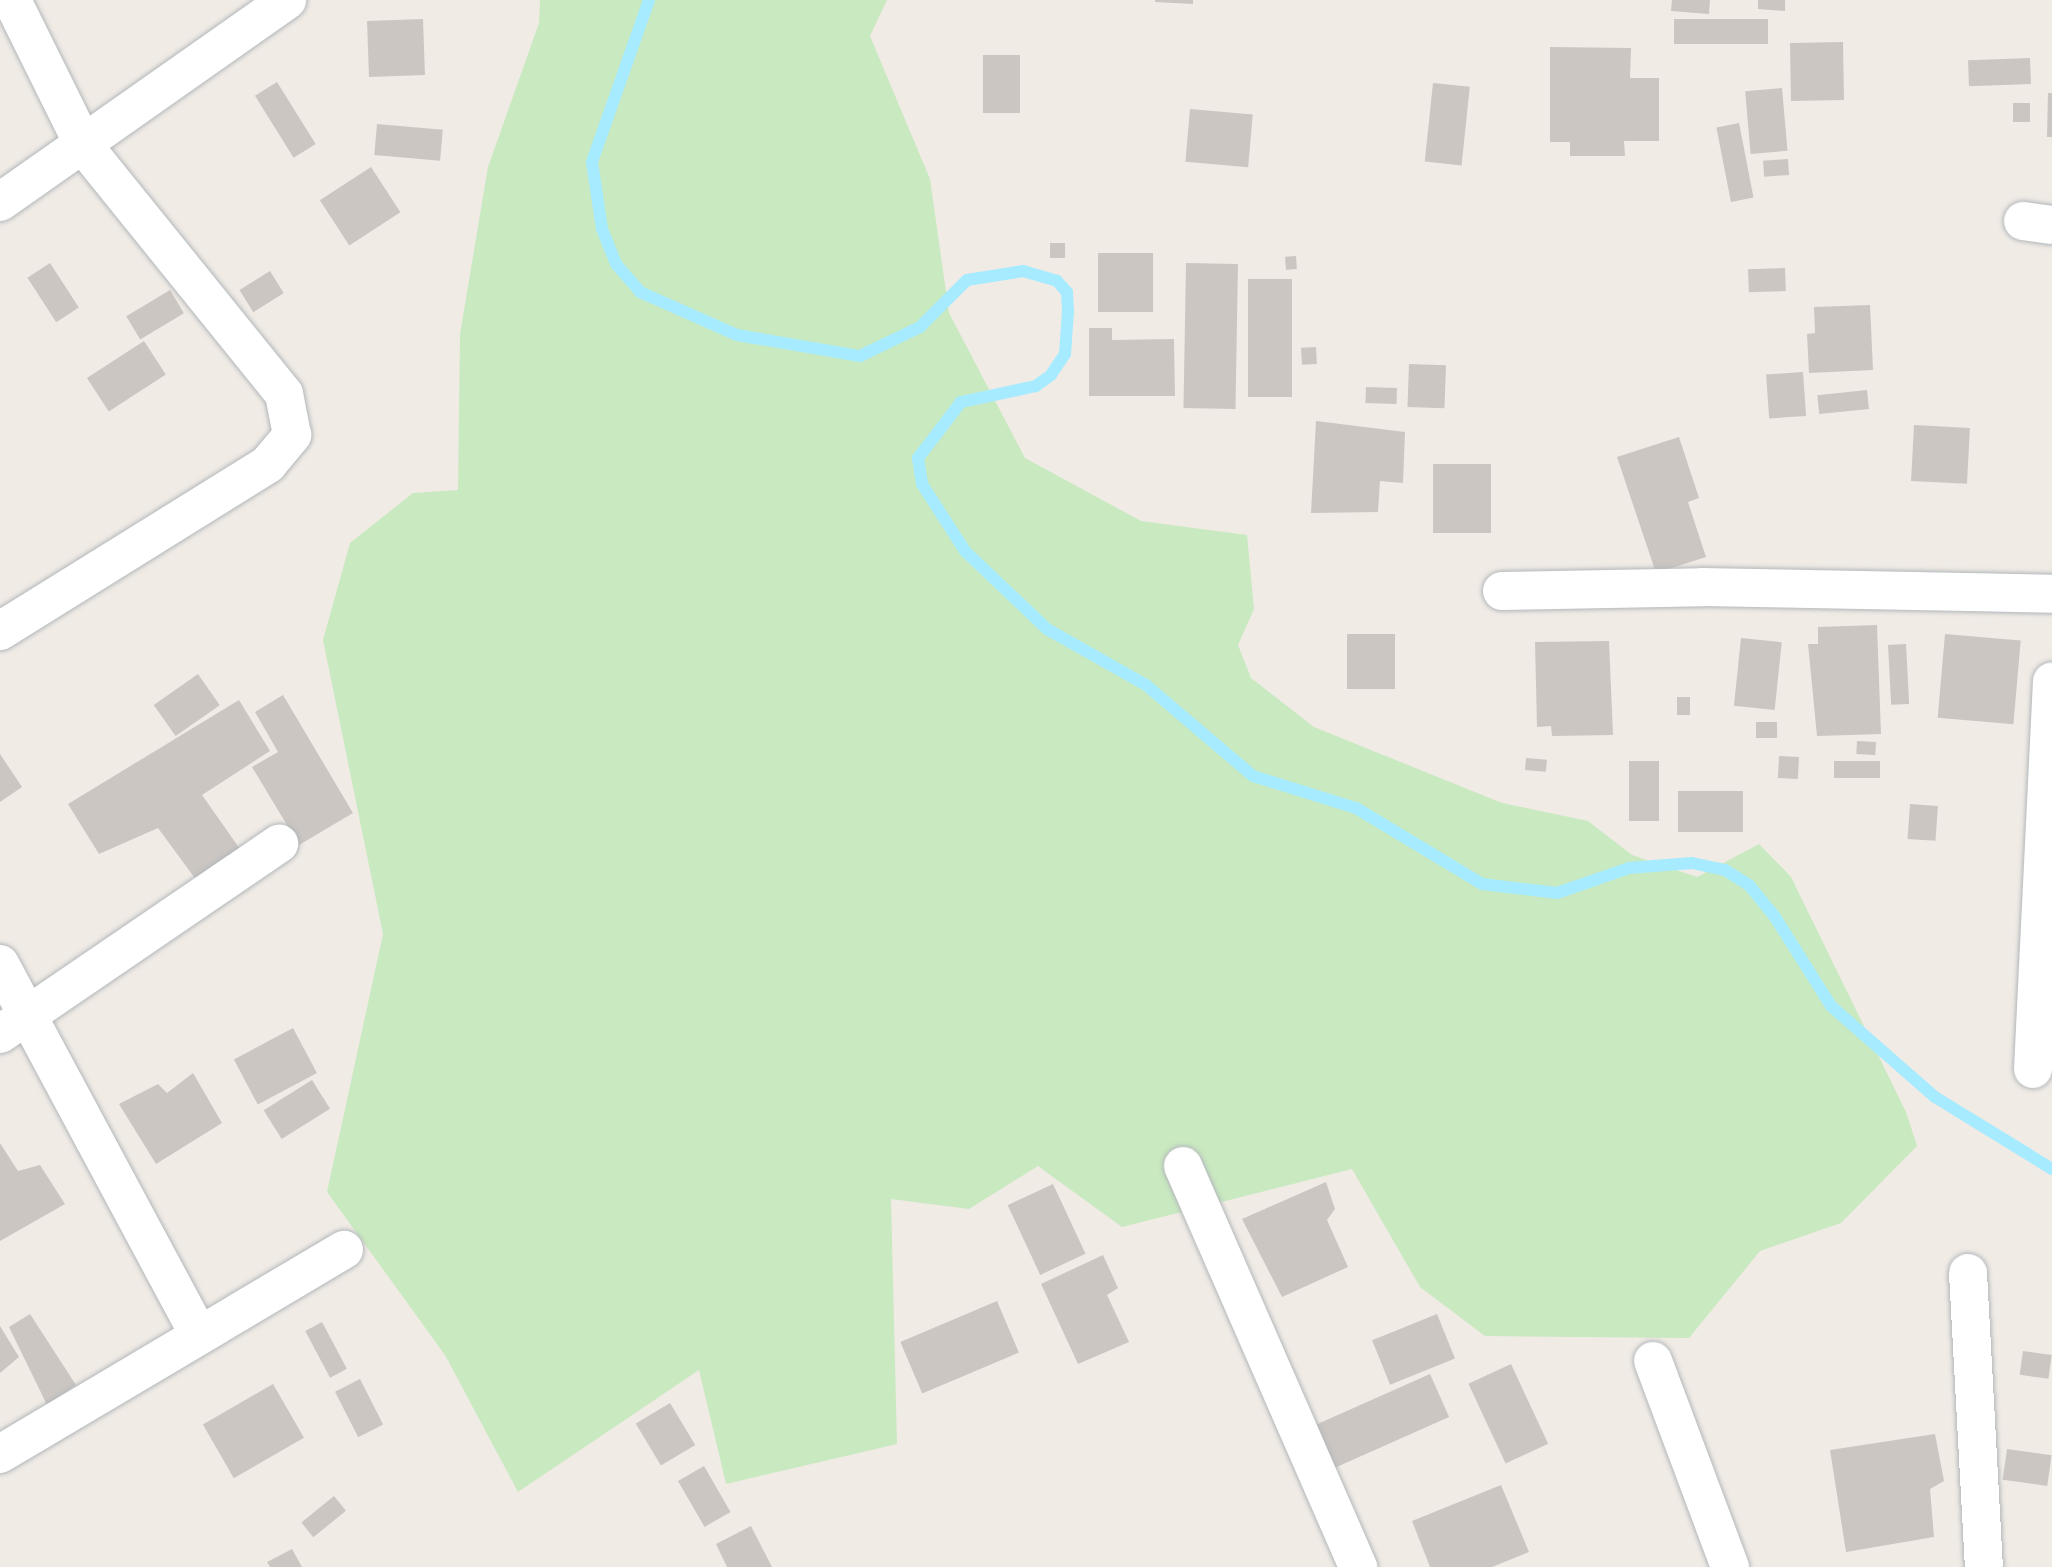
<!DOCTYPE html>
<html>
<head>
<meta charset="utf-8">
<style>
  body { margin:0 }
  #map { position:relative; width:2052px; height:1567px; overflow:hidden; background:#f0ebe5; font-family:"DejaVu Sans",sans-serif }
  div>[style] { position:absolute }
  .green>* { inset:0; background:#c9e9c0 }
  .stream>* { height:12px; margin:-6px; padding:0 6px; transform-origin:6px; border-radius:6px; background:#a6ebff }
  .building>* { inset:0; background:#cbc6c2; transform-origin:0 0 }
  .roads { filter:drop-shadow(0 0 2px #b2b7bb) drop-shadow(0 0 2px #b2b7bb) }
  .minor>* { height:38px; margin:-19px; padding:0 19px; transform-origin:19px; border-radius:19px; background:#fff }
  span { translate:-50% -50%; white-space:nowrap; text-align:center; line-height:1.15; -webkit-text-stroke:5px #fff; paint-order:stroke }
</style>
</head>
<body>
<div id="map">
  <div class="green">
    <div style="clip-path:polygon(540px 0,887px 0,870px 36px,930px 179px,949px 313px,1025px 458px,1141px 521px,1247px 535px,1254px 609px,1238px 645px,1251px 678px,1314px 727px,1502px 803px,1588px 821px,1632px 855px,1697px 877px,1759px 844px,1791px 877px,1906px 1112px,1917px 1146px,1841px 1223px,1760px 1251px,1689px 1338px,1485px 1336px,1420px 1287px,1352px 1169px,1122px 1227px,1038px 1166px,969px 1209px,891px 1199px,897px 1444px,726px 1484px,699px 1370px,518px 1492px,445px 1355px,327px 1192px,383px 934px,323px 640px,350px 543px,413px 493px,458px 490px,460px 334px,488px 167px,539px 23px)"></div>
  </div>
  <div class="stream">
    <div style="left:649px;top:0;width:172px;rotate:109.4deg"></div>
    <div style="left:592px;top:162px;width:68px;rotate:81.5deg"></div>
    <div style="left:602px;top:229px;width:38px;rotate:68deg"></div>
    <div style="left:616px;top:264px;width:37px;rotate:49deg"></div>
    <div style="left:640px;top:292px;width:106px;rotate:23.9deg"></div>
    <div style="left:737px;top:335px;width:125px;rotate:9.7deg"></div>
    <div style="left:860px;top:356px;width:67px;rotate:-25.8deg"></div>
    <div style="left:920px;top:327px;width:66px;rotate:-45deg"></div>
    <div style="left:967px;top:280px;width:57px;rotate:-9.1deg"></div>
    <div style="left:1023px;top:271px;width:35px;rotate:16deg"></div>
    <div style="left:1057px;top:281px;width:15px;rotate:48deg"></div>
    <div style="left:1067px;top:292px;width:19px;rotate:87deg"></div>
    <div style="left:1068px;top:311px;width:43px;rotate:94deg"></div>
    <div style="left:1065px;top:354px;width:25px;rotate:124deg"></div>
    <div style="left:1051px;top:375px;width:19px;rotate:144deg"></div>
    <div style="left:1036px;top:386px;width:77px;rotate:168deg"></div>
    <div style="left:961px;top:402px;width:71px;rotate:127.5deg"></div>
    <div style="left:918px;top:458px;width:26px;rotate:81deg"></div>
    <div style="left:922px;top:484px;width:80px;rotate:57.3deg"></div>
    <div style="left:965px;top:551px;width:113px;rotate:43.6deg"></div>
    <div style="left:1047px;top:629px;width:114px;rotate:29.5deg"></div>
    <div style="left:1146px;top:685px;width:140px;rotate:40.4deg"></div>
    <div style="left:1253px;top:776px;width:108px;rotate:17.3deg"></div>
    <div style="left:1356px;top:808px;width:147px;rotate:31.1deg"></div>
    <div style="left:1482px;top:884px;width:76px;rotate:6.8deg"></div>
    <div style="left:1557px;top:893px;width:76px;rotate:-19.1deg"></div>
    <div style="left:1629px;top:868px;width:63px;rotate:-4.5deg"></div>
    <div style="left:1692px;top:863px;width:34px;rotate:12deg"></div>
    <div style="left:1725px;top:870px;width:28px;rotate:32deg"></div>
    <div style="left:1749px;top:885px;width:41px;rotate:50.9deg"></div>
    <div style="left:1775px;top:917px;width:105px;rotate:57.8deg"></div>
    <div style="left:1831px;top:1006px;width:138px;rotate:41.2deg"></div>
    <div style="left:1935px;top:1097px;width:137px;rotate:31.6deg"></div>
  </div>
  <div class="building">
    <div style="clip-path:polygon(1155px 0,1193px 0,1193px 4px,1155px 2px)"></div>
    <div style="clip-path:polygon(1672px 0,1710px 0,1709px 14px,1671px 11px)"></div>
    <div style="clip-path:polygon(1758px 0,1785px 0,1785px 11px,1758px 9px)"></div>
    <div style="left:423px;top:19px;width:56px;height:56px;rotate:88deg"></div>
    <div style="left:1674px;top:19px;width:94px;height:25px"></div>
    <div style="left:1843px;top:42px;width:58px;height:53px;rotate:89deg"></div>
    <div style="clip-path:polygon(1550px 47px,1631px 48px,1630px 78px,1659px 78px,1659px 141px,1624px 141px,1625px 156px,1570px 156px,1570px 142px,1550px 142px)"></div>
    <div style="left:983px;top:55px;width:37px;height:58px"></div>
    <div style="left:2030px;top:58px;width:26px;height:62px;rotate:88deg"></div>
    <div style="left:277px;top:82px;width:73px;height:26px;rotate:58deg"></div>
    <div style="left:1433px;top:83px;width:37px;height:79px;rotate:6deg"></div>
    <div style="left:1782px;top:88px;width:63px;height:37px;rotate:85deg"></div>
    <div style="clip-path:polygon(2048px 93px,2052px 93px,2052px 137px,2047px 137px)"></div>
    <div style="left:2013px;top:103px;width:17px;height:19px"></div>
    <div style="left:1190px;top:109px;width:63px;height:53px;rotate:5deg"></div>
    <div style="left:1739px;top:123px;width:76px;height:23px;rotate:79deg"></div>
    <div style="left:377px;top:124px;width:66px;height:31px;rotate:5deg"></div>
    <div style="left:1788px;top:159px;width:16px;height:25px;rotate:86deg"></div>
    <div style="left:371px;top:167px;width:54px;height:61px;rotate:57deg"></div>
    <div style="left:1065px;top:243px;width:15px;height:15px;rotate:90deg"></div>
    <div style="left:1098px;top:253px;width:55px;height:59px"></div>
    <div style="left:1296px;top:256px;width:13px;height:11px;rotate:86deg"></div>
    <div style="left:50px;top:263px;width:53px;height:27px;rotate:57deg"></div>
    <div style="left:1186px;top:263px;width:52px;height:145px;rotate:1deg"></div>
    <div style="left:1785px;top:268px;width:23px;height:37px;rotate:88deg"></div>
    <div style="left:270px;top:271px;width:26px;height:36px;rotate:58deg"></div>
    <div style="left:1248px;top:279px;width:44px;height:118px"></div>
    <div style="left:170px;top:290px;width:27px;height:51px;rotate:59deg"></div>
    <div style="clip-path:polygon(1870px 305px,1873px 370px,1809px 373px,1807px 334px,1815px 333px,1814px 307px)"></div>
    <div style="clip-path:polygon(1089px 328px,1112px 328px,1112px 340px,1174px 339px,1175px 396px,1089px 396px)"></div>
    <div style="left:144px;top:341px;width:40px;height:68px;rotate:57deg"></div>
    <div style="left:1316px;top:347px;width:17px;height:15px;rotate:87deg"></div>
    <div style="left:1409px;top:364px;width:37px;height:43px;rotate:2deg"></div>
    <div style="left:1803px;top:372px;width:44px;height:37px;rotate:86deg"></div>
    <div style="left:1366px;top:387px;width:31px;height:16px;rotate:2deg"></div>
    <div style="left:1867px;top:390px;width:19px;height:50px;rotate:84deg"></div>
    <div style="clip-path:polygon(1316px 421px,1405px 432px,1403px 483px,1380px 481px,1378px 512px,1311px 513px)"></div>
    <div style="left:1914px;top:425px;width:56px;height:56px;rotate:3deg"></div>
    <div style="clip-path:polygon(1679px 437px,1699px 498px,1688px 502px,1706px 557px,1656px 573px,1617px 457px)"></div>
    <div style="left:1433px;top:464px;width:58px;height:69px"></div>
    <div style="clip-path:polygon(1877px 625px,1881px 734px,1817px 736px,1808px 644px,1818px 644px,1818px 627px)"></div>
    <div style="left:1347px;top:634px;width:48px;height:55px"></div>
    <div style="left:1945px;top:634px;width:76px;height:84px;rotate:5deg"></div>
    <div style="left:1741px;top:638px;width:41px;height:68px;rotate:6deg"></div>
    <div style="clip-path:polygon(1609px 641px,1613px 735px,1552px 736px,1551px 726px,1537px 727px,1535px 642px)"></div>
    <div style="left:1906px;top:644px;width:60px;height:18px;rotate:87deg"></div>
    <div style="left:198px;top:674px;width:38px;height:54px;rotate:55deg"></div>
    <div style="clip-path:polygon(283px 695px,353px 813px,299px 845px,252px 767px,278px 752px,255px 712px)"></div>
    <div style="left:1677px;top:697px;width:13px;height:18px"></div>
    <div style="clip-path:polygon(239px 700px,270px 751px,202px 795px,240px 849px,197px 881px,158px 828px,99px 854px,68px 804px)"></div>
    <div style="left:1756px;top:722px;width:21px;height:16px"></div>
    <div style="left:1857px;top:741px;width:19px;height:13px;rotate:3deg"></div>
    <div style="clip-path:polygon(0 754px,22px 787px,0 802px)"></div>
    <div style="left:1779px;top:756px;width:20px;height:22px;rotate:3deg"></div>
    <div style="left:1526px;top:758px;width:21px;height:12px;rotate:5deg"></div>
    <div style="left:1629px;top:761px;width:30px;height:60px"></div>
    <div style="left:1834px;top:761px;width:46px;height:17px"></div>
    <div style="left:1743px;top:791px;width:41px;height:65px;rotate:90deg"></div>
    <div style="left:1910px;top:804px;width:28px;height:35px;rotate:4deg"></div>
    <div style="left:293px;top:1028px;width:51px;height:67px;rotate:62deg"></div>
    <div style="clip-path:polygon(193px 1073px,222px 1123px,156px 1164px,119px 1104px,158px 1084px,167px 1093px)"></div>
    <div style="left:312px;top:1080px;width:34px;height:57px;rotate:58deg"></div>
    <div style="clip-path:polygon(0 1143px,18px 1171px,40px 1165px,65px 1204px,0 1241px)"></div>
    <div style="clip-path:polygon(1326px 1182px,1335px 1209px,1327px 1220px,1348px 1267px,1282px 1297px,1242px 1219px)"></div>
    <div style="left:1053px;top:1184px;width:77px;height:50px;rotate:65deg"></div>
    <div style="clip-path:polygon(1103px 1255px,1118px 1288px,1107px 1295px,1129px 1342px,1078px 1364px,1041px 1284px)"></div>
    <div style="left:997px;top:1301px;width:56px;height:105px;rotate:67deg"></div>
    <div style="clip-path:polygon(30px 1314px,76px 1385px,47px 1405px,9px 1327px)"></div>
    <div style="left:1437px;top:1314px;width:48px;height:70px;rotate:68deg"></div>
    <div style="left:322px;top:1322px;width:53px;height:19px;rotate:62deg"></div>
    <div style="clip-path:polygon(0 1326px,19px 1357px,0 1373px)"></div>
    <div style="left:2023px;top:1351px;width:29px;height:24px;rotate:8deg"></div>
    <div style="left:1511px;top:1364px;width:88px;height:47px;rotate:65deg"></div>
    <div style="left:1430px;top:1374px;width:47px;height:133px;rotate:66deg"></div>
    <div style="left:360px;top:1379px;width:51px;height:28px;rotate:63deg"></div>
    <div style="left:273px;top:1384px;width:62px;height:81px;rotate:60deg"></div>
    <div style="left:670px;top:1403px;width:49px;height:40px;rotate:59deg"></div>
    <div style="clip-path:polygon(1935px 1434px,1944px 1481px,1930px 1489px,1934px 1537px,1846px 1552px,1830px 1450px)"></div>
    <div style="left:2007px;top:1449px;width:45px;height:31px;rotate:8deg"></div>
    <div style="left:704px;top:1466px;width:53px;height:30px;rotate:60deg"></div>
    <div style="clip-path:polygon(1501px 1485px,1529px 1552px,1492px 1567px,1430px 1567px,1412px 1521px)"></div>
    <div style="left:334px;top:1496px;width:19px;height:42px;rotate:51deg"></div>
    <div style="clip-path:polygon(751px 1526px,772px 1567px,727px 1567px,716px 1544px)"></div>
    <div style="clip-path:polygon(292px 1549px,302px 1567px,270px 1567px,267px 1562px)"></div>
  </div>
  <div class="roads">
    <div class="minor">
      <div style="left:0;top:202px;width:351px;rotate:-35.1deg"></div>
      <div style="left:2023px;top:221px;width:29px;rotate:8deg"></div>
      <div style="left:1502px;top:591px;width:201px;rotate:-1.1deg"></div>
      <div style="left:1703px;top:587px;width:349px;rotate:1.1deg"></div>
      <div style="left:0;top:631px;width:316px;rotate:-31.9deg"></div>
      <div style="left:268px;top:464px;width:38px;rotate:-50deg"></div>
      <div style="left:292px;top:435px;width:42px;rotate:-101deg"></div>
      <div style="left:284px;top:394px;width:319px;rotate:-128.9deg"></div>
      <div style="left:84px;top:146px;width:163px;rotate:-116.3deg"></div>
      <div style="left:0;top:964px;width:417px;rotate:61.8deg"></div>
      <div style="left:0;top:1034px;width:338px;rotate:-34.3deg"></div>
      <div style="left:2033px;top:1069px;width:388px;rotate:-87.2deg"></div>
      <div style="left:1183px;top:1166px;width:438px;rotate:66.4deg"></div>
      <div style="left:1968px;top:1273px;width:294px;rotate:86.9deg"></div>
      <div style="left:1653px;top:1361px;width:220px;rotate:69.5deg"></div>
      <div style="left:0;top:1454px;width:400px;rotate:-30.7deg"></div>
    </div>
  </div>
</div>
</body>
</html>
